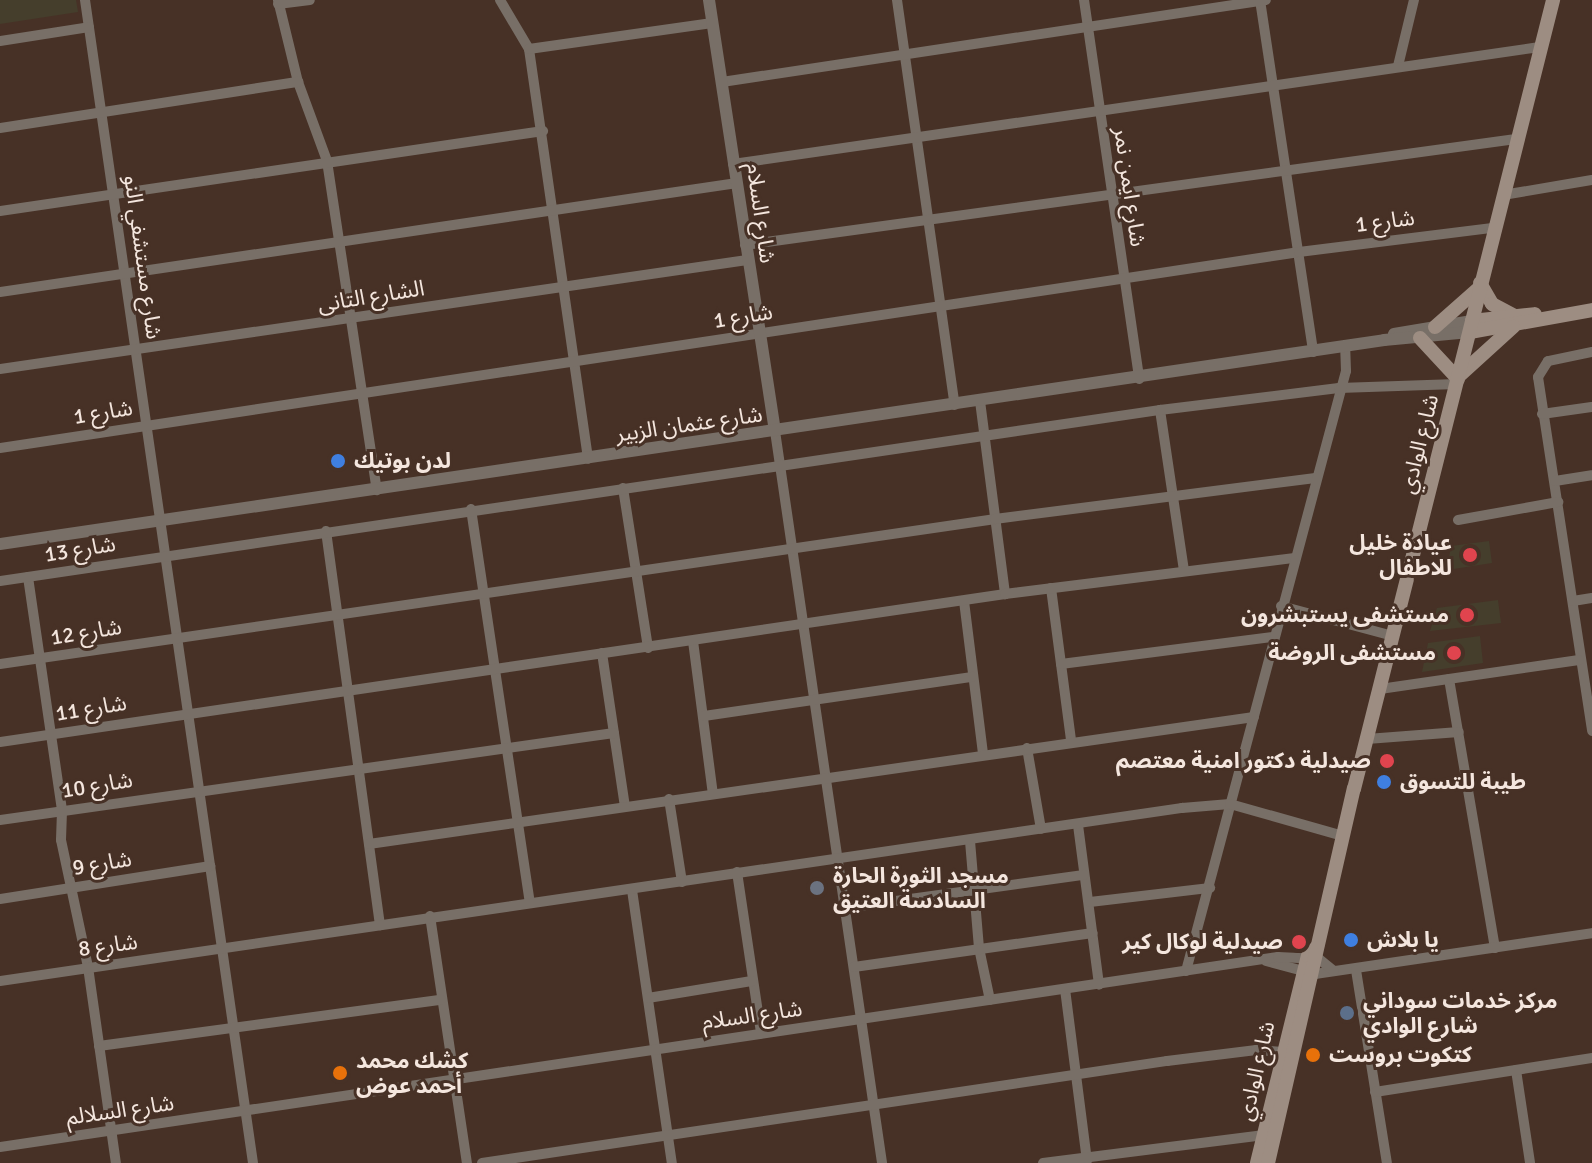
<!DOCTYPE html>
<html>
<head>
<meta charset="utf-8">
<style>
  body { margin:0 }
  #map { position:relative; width:1592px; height:1163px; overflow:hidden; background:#473126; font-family:Signika,"Noto Sans Arabic",sans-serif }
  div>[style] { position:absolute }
  .medical>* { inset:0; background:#453e2c }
  .minor>* { height:10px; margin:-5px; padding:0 5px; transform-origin:5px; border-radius:5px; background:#786f67 }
  .tertiary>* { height:12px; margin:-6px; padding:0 6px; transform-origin:6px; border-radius:6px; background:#786f67 }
  .secondary>* { height:14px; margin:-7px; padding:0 7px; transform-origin:7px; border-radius:7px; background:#9d8d82 }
  .dots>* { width:22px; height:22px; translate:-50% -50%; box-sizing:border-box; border:4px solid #473126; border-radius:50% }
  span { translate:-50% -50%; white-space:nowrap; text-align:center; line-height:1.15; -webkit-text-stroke:6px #473126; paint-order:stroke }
  .street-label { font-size:22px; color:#f4e6de }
  .poi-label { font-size:22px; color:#f4e6de; font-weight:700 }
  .left { translate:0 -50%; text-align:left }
  .right { translate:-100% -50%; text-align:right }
</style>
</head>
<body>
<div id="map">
  <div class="medical">
    <div style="clip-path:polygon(0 0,76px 0,78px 12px,0 24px)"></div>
    <div style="clip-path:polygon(1489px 541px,1492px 563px,1447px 570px,1451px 546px)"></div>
    <div style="clip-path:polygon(1498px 600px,1501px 623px,1430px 631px,1437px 608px)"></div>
    <div style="clip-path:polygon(1480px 636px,1483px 663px,1422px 672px,1428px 643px)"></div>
  </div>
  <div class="minor">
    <div style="left:85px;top:0;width:1175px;rotate:81.78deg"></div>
    <div style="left:278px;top:0;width:84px;rotate:76.3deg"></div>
    <div style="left:298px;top:82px;width:84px;rotate:69.8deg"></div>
    <div style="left:327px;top:161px;width:333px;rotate:81.4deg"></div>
    <div style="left:500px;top:0;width:57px;rotate:59.4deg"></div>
    <div style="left:529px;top:49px;width:414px;rotate:81.8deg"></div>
    <div style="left:897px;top:0;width:409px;rotate:81.9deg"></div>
    <div style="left:1084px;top:0;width:383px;rotate:81.7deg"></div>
    <div style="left:1260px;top:0;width:356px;rotate:81.4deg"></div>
    <div style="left:278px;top:4px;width:32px;rotate:-7deg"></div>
    <div style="left:0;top:41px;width:90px;rotate:-8.9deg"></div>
    <div style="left:529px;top:49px;width:185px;rotate:-8.1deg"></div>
    <div style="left:1398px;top:66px;width:68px;rotate:-76.4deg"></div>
    <div style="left:722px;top:82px;width:550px;rotate:-8.57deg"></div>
    <div style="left:0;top:128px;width:302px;rotate:-8.8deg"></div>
    <div style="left:733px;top:164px;width:815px;rotate:-8.25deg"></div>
    <div style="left:1503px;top:195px;width:90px;rotate:-9.6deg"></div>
    <div style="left:0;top:211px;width:549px;rotate:-8.38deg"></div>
    <div style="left:745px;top:245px;width:778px;rotate:-7.83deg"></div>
    <div style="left:0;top:292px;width:745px;rotate:-8.41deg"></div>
    <div style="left:1592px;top:352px;width:45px;rotate:168.4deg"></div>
    <div style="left:1548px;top:361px;width:19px;rotate:122deg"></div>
    <div style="left:1538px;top:377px;width:358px;rotate:81.3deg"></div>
    <div style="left:0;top:369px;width:755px;rotate:-8.3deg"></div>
    <div style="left:980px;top:401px;width:195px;rotate:82.6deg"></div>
    <div style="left:1160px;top:410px;width:162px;rotate:81.5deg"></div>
    <div style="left:1542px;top:414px;width:50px;rotate:-8deg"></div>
    <div style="left:775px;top:431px;width:740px;rotate:81.68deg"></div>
    <div style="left:0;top:448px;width:1314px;rotate:-8.58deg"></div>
    <div style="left:1299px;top:252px;width:195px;rotate:-7.1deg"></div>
    <div style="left:1555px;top:481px;width:37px;rotate:-9deg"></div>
    <div style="left:623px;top:488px;width:162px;rotate:81.1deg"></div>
    <div style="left:471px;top:509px;width:398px;rotate:81.5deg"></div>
    <div style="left:1458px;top:520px;width:102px;rotate:-10.2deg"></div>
    <div style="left:326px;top:531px;width:398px;rotate:82.2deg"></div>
    <div style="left:28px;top:577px;width:236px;rotate:81.7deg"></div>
    <div style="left:62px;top:811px;width:29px;rotate:92deg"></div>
    <div style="left:61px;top:840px;width:130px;rotate:78deg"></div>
    <div style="left:88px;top:967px;width:198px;rotate:81.9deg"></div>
    <div style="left:0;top:581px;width:1173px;rotate:-8.39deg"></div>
    <div style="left:1160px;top:410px;width:180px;rotate:-7deg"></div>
    <div style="left:1339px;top:388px;width:118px;rotate:-1.9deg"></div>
    <div style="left:1051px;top:588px;width:153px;rotate:82.5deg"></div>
    <div style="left:964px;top:601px;width:154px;rotate:82.9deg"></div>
    <div style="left:1573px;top:601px;width:19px;rotate:-9deg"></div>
    <div style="left:1281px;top:606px;width:116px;rotate:15deg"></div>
    <div style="left:693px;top:641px;width:154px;rotate:82.6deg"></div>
    <div style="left:602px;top:653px;width:155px;rotate:81.5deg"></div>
    <div style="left:0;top:664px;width:1006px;rotate:-8.29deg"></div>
    <div style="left:995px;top:519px;width:323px;rotate:-7.3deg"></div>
    <div style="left:1061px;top:664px;width:214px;rotate:-7.3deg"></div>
    <div style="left:1449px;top:679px;width:273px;rotate:80.3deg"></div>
    <div style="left:1380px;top:689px;width:201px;rotate:-8.3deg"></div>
    <div style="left:704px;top:716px;width:271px;rotate:-8.3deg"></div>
    <div style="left:1367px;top:739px;width:92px;rotate:-4.4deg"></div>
    <div style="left:0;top:742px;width:1016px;rotate:-8.38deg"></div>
    <div style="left:1005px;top:594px;width:290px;rotate:-7.1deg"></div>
    <div style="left:1027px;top:748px;width:82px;rotate:80.2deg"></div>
    <div style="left:669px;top:799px;width:84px;rotate:81.1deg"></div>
    <div style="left:0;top:820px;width:620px;rotate:-8.06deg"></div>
    <div style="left:1078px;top:825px;width:161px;rotate:82.5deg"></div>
    <div style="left:970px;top:841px;width:107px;rotate:85.2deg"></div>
    <div style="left:979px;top:948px;width:53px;rotate:78.1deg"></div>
    <div style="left:369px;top:844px;width:894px;rotate:-8.17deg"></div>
    <div style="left:737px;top:872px;width:163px;rotate:81.5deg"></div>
    <div style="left:632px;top:890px;width:276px;rotate:81.7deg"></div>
    <div style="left:0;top:899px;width:213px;rotate:-8.9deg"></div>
    <div style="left:1090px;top:902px;width:121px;rotate:-6.7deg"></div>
    <div style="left:845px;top:908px;width:241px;rotate:-7.9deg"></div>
    <div style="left:430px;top:916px;width:250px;rotate:81.5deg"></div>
    <div style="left:1266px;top:961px;width:51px;rotate:14.9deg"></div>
    <div style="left:1315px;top:974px;width:280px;rotate:-8.4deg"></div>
    <div style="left:854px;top:967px;width:241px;rotate:-8.1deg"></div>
    <div style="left:1356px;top:970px;width:195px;rotate:80.9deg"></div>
    <div style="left:1186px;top:971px;width:621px;rotate:-75.07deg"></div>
    <div style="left:1346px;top:371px;width:24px;rotate:-92deg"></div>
    <div style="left:0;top:981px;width:1195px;rotate:-8.33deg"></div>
    <div style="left:1182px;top:808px;width:48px;rotate:-4.8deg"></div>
    <div style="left:1230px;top:804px;width:117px;rotate:15.8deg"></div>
    <div style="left:1065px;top:989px;width:173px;rotate:82.7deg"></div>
    <div style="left:648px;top:998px;width:105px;rotate:-9.3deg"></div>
    <div style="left:99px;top:1046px;width:345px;rotate:-7.7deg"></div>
    <div style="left:1516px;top:1070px;width:94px;rotate:81.4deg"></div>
    <div style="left:1375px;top:1092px;width:220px;rotate:-8.9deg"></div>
    <div style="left:0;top:1147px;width:1292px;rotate:-8.46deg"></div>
    <div style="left:1278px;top:957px;width:41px;rotate:2.8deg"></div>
    <div style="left:1319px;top:959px;width:19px;rotate:39deg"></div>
    <div style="left:482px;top:1163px;width:693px;rotate:-8.47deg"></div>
    <div style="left:1167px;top:1061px;width:90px;rotate:-7deg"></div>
    <div style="left:1256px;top:1050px;width:27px;rotate:4deg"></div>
    <div style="left:1043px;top:1163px;width:223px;rotate:-7.2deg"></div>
  </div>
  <div class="tertiary">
    <div style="left:709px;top:0;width:436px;rotate:81.3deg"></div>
    <div style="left:1394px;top:334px;width:79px;rotate:-9.5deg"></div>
    <div style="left:0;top:544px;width:1399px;rotate:-8.38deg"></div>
    <div style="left:1384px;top:340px;width:86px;rotate:-5.3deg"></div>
  </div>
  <div class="secondary">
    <div style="left:1480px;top:283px;width:24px;rotate:60deg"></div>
    <div style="left:1492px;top:304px;width:24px;rotate:28deg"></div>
    <div style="left:1472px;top:321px;width:63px;rotate:-6.3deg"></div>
    <div style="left:1435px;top:327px;width:57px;rotate:-41.5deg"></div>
    <div style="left:1470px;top:332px;width:124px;rotate:-10.2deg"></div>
    <div style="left:1420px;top:338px;width:56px;rotate:47.2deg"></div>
    <div style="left:1460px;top:375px;width:72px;rotate:-42.2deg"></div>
    <div style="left:1257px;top:1163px;width:213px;rotate:-76.2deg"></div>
    <div style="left:1308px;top:956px;width:13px;rotate:-45deg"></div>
    <div style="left:1268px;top:1163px;width:384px;rotate:-77.1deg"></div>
    <div style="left:1354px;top:789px;width:814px;rotate:-75.84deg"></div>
  </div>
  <div class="dots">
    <div style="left:338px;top:461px;background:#3f7fe0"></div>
    <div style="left:1470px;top:555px;background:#e0444e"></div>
    <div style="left:1467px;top:615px;background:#e0444e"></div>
    <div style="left:1454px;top:653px;background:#e0444e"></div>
    <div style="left:1387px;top:761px;background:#e0444e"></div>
    <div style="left:1384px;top:782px;background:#3f7fe0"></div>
    <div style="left:817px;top:888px;background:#6b7280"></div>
    <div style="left:1351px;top:940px;background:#3f7fe0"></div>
    <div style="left:1299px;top:942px;background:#e0444e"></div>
    <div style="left:1347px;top:1013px;background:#5c6f8a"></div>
    <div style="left:1313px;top:1055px;background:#e8710a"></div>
    <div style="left:340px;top:1073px;background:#e8710a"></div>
  </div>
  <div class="street-label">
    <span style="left:1130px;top:187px;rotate:82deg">شارع ايمن نمر</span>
    <span style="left:761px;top:213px;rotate:82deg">شارع السلام</span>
    <span style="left:1385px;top:221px;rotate:-7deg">شارع 1</span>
    <span style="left:143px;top:257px;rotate:82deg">شارع مستشفي النو</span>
    <span style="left:371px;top:296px;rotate:-9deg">الشارع التانى</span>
    <span style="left:743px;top:316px;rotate:-9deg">شارع 1</span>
    <span style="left:103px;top:412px;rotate:-9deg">شارع 1</span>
    <span style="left:689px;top:424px;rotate:-8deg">شارع عثمان الزبير</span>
    <span style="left:1419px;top:444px;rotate:-76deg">شارع الوادي</span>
    <span style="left:80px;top:549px;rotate:-9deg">شارع 13</span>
    <span style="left:86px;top:632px;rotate:-9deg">شارع 12</span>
    <span style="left:91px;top:708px;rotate:-9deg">شارع 11</span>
    <span style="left:97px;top:785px;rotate:-9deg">شارع 10</span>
    <span style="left:102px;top:863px;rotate:-9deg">شارع 9</span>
    <span style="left:108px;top:945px;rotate:-7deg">شارع 8</span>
    <span style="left:752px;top:1015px;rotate:-8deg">شارع السلام</span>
    <span style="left:1256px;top:1071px;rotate:-77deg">شارع الوادي</span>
    <span style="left:120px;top:1110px;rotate:-8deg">شارع السلالم</span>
  </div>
  <div class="poi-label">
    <span class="left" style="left:354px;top:461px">لدن بوتيك</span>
    <span class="right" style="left:1452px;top:555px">عيادة خليل<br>للاطفال</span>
    <span class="right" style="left:1449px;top:615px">مستشفى يستبشرون</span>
    <span class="right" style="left:1436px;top:653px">مستشفى الروضة</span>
    <span class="right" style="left:1371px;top:761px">صيدلية دكتور امنية معتصم</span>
    <span class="left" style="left:1400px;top:782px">طيبة للتسوق</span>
    <span class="left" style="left:833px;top:888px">مسجد الثورة الحارة<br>السادسة العتيق</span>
    <span class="left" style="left:1367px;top:940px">يا بلاش</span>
    <span class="right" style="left:1283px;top:942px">صيدلية لوكال كير</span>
    <span class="left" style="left:1363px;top:1013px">مركز خدمات سوداني<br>شارع الوادي</span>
    <span class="left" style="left:1329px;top:1055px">كتكوت بروست</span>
    <span class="left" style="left:356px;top:1073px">كشك محمد<br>أحمد عوض</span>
  </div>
</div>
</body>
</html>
